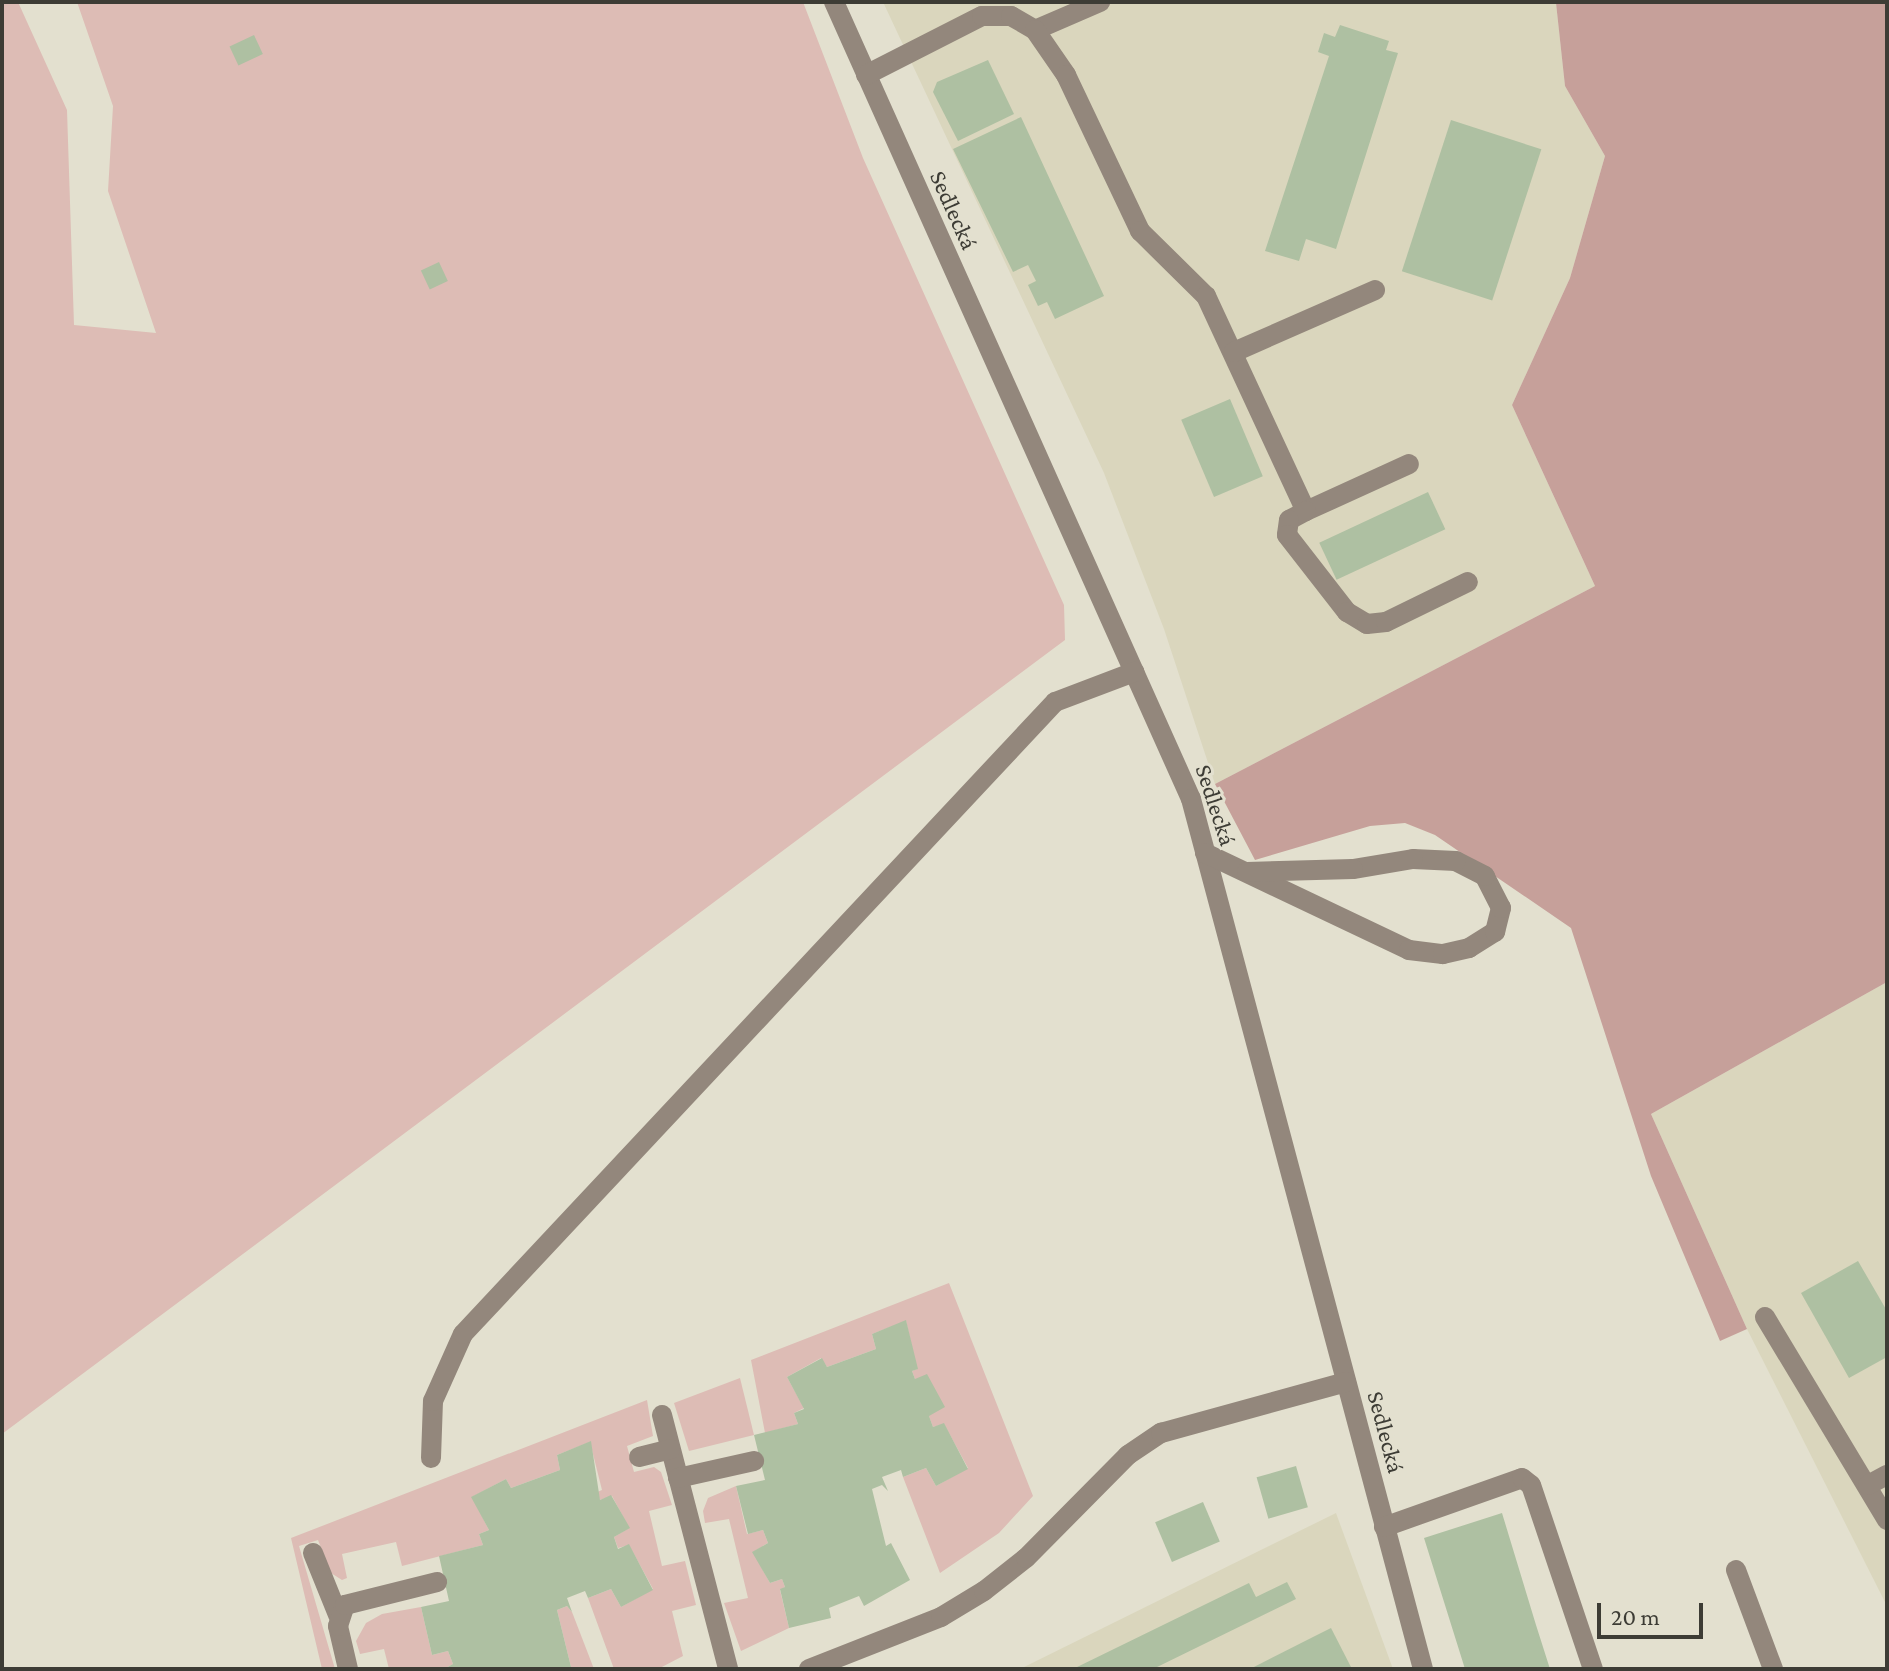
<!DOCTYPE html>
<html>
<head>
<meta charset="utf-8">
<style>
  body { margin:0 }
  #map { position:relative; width:1889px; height:1671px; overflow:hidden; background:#e3e0cf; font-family:"Crimson Pro",serif }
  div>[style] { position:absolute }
  .built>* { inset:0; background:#dad6bd }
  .green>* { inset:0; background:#ddbcb5 }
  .forest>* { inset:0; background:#c6a09a }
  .building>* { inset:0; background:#aec0a2; transform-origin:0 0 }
  .minor>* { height:20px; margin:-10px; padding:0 10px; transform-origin:10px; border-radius:10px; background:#93877c }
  span { translate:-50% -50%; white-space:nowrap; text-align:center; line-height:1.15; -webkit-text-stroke:6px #e3e0cf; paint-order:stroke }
  .street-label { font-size:24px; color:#3d3c35 }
  .frame { position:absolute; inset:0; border:4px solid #3d3c35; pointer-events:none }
  .scale { position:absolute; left:1597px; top:1603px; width:106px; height:36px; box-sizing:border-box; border:4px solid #3d3c35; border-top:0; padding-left:10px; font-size:24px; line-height:28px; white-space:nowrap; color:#3d3c35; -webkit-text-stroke:6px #e3e0cf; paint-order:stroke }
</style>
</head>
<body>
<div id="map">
  <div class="built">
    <div style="clip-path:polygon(883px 2px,1556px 3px,1565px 86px,1605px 156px,1570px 278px,1512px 405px,1595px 586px,1215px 784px,1164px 629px,1104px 473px)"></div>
    <div style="clip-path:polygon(1887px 982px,1887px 1606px,1747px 1329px,1651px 1114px)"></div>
    <div style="clip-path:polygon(1336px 1513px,1393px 1669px,1020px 1669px)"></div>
  </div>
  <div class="green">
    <div style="clip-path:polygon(2px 2px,18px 2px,67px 110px,74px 325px,156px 333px,108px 191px,113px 106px,77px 2px,803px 2px,863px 158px,1064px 605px,1065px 640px,2px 1434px)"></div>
    <div style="clip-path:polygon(949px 1283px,1033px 1496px,999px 1533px,940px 1573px,903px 1477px,926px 1468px,936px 1486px,968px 1468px,944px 1424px,933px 1427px,912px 1371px,917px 1369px,906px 1321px,872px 1334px,876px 1349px,827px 1367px,821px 1358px,787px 1377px,804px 1408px,794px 1413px,798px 1424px,765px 1433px,751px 1360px)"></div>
    <div style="clip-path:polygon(740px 1378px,754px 1435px,689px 1451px,674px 1403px)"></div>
    <div style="clip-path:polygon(647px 1400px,653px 1436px,627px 1446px,634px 1472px,654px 1467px,661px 1472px,672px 1505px,649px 1511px,662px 1566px,685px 1561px,696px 1605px,672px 1611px,683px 1656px,658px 1669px,614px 1669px,588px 1598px,611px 1589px,621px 1607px,653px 1589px,629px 1545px,618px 1548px,614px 1537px,629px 1528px,612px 1496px,600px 1500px,597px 1492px,602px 1490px,590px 1442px,557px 1455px,560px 1470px,511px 1488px,506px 1479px,472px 1497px,489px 1530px,479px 1534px,483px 1545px,402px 1566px,396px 1542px,342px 1554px,347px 1578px,342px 1580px,331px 1573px,318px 1540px,299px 1546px,335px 1669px,322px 1669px,291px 1538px)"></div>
    <div style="clip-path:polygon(736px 1486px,747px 1534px,763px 1530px,768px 1543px,753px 1552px,770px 1583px,782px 1579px,785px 1587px,780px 1590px,789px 1628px,741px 1651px,724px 1603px,748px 1598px,729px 1519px,705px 1523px,703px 1511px,708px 1498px)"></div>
    <div style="clip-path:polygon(567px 1606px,572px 1612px,594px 1669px,571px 1667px,557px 1610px)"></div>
    <div style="clip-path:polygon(421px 1607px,432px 1655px,448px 1651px,453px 1664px,444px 1669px,389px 1669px,384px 1649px,360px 1654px,356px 1641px,366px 1623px,382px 1614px)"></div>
  </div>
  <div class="forest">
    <div style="clip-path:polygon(1551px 2px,1887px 2px,1887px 982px,1651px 1114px,1747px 1329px,1720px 1341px,1651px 1176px,1571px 928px,1435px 835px,1405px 823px,1370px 826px,1255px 860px,1215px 784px,1595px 586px,1512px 405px,1570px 278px,1605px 156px,1565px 86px,1556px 3px)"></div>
  </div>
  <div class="building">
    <div style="clip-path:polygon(1340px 25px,1389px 41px,1386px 50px,1398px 53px,1336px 249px,1306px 239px,1299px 261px,1265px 251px,1329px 56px,1318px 52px,1324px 33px,1335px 37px)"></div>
    <div style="left:254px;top:35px;width:21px;height:27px;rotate:65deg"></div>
    <div style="clip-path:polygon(988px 60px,1014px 114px,958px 141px,933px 92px,937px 82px)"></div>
    <div style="clip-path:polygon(1021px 117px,1104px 296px,1055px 319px,1047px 302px,1038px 306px,1028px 285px,1036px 281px,1028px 265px,1013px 272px,953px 149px)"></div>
    <div style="left:1451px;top:120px;width:95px;height:159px;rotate:18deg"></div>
    <div style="left:439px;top:262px;width:21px;height:20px;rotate:65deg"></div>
    <div style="left:1230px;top:399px;width:84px;height:53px;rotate:67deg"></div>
    <div style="left:1428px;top:492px;width:41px;height:120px;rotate:65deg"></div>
    <div style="clip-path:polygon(1858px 1261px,1887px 1311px,1887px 1357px,1849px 1378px,1801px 1293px)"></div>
    <div style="clip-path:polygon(906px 1320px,918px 1369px,912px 1371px,915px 1379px,927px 1374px,945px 1407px,929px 1416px,933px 1427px,944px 1423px,968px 1469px,936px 1486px,926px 1468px,903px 1477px,901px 1470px,882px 1477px,888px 1491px,882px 1485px,872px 1489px,886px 1546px,891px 1543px,910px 1580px,864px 1606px,859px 1596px,829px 1608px,831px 1618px,789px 1628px,780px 1589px,785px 1587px,782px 1579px,770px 1583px,752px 1552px,768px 1543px,763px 1530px,748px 1534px,736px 1486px,765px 1480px,754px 1435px,798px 1424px,794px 1413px,804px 1409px,787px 1377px,822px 1358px,827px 1367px,876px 1349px,872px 1334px)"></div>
    <div style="clip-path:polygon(591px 1441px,600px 1500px,611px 1495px,630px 1528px,614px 1537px,618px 1549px,629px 1544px,653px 1590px,621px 1607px,611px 1589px,588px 1598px,585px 1591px,567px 1598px,572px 1612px,567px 1606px,557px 1610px,571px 1667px,578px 1669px,444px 1669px,453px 1664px,448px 1651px,432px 1655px,421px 1607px,449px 1601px,439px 1556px,483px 1545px,479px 1534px,489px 1530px,471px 1497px,506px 1479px,511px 1488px,560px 1470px,557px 1455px)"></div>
    <div style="left:1296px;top:1466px;width:43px;height:41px;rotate:74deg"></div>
    <div style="left:1203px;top:1502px;width:43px;height:52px;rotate:67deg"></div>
    <div style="clip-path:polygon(1502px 1513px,1536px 1625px,1550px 1669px,1465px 1669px,1424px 1538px)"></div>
    <div style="clip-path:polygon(1287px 1582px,1296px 1599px,1153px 1669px,1073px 1669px,1249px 1583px,1256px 1597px)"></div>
    <div style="clip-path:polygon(1331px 1628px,1352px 1669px,1250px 1669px,1315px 1636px)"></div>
  </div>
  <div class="minor">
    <div style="left:834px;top:2px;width:873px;rotate:65.87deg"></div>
    <div style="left:1191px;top:799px;width:900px;rotate:75.07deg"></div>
    <div style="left:1035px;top:30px;width:71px;rotate:-23.3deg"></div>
    <div style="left:866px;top:75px;width:130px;rotate:-27deg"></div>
    <div style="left:982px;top:16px;width:29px"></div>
    <div style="left:1011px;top:16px;width:28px;rotate:30deg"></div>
    <div style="left:1035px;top:30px;width:55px;rotate:55.4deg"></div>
    <div style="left:1066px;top:75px;width:173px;rotate:64.6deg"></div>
    <div style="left:1140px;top:231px;width:93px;rotate:44.6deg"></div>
    <div style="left:1206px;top:296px;width:237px;rotate:65.1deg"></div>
    <div style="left:1306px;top:511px;width:113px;rotate:-24.5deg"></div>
    <div style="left:1234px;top:352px;width:154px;rotate:-23.7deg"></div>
    <div style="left:1306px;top:511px;width:19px;rotate:152deg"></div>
    <div style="left:1289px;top:520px;width:15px;rotate:98deg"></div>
    <div style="left:1287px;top:535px;width:98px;rotate:52.1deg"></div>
    <div style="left:1347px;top:612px;width:23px;rotate:31deg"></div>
    <div style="left:1367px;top:624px;width:19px;rotate:-6deg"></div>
    <div style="left:1386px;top:622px;width:91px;rotate:-26deg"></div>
    <div style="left:1205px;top:853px;width:226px;rotate:25.4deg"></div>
    <div style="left:1409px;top:950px;width:34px;rotate:7deg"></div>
    <div style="left:1443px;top:954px;width:27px;rotate:-13deg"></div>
    <div style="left:1469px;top:948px;width:31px;rotate:-32deg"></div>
    <div style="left:1495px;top:932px;width:25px;rotate:-76deg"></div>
    <div style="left:1501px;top:908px;width:36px;rotate:-117deg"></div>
    <div style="left:1485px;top:876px;width:33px;rotate:-153deg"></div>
    <div style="left:1456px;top:861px;width:43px;rotate:-177.3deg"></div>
    <div style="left:1413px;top:859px;width:61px;rotate:170.5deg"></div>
    <div style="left:1353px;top:869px;width:106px;rotate:178.4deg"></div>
    <div style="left:1765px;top:1317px;width:237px;rotate:59deg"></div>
    <div style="left:662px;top:1415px;width:262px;rotate:75.4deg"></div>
    <div style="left:639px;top:1457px;width:32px;rotate:-14deg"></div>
    <div style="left:431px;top:1458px;width:57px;rotate:-88deg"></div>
    <div style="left:433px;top:1401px;width:73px;rotate:-65.9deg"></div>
    <div style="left:463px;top:1334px;width:866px;rotate:-46.87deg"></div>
    <div style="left:1055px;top:702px;width:85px;rotate:-20.8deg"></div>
    <div style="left:678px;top:1478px;width:78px;rotate:-12.6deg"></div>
    <div style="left:1868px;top:1485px;width:21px;rotate:-28deg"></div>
    <div style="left:1384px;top:1527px;width:146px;rotate:-19.5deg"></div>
    <div style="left:1522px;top:1478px;width:11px;rotate:38deg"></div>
    <div style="left:1531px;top:1485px;width:194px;rotate:71.4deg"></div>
    <div style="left:313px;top:1553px;width:67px;rotate:68deg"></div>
    <div style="left:1736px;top:1570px;width:106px;rotate:69.5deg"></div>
    <div style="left:348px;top:1669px;width:44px;rotate:-103.1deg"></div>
    <div style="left:338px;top:1626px;width:22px;rotate:-72deg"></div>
    <div style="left:345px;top:1605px;width:95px;rotate:-14deg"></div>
    <div style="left:809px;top:1669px;width:142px;rotate:-21.5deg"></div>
    <div style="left:941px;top:1617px;width:50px;rotate:-31.2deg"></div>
    <div style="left:984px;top:1591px;width:53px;rotate:-38.2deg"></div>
    <div style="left:1026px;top:1558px;width:145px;rotate:-45.3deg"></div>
    <div style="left:1128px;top:1455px;width:40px;rotate:-34deg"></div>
    <div style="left:1161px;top:1433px;width:192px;rotate:-15.4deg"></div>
  </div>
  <div class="street-label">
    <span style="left:954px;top:210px;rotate:66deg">Sedlecká</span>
    <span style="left:1216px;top:805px;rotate:72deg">Sedlecká</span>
    <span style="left:1386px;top:1432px;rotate:75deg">Sedlecká</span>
  </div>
  <div class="frame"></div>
  <div class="scale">20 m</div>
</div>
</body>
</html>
